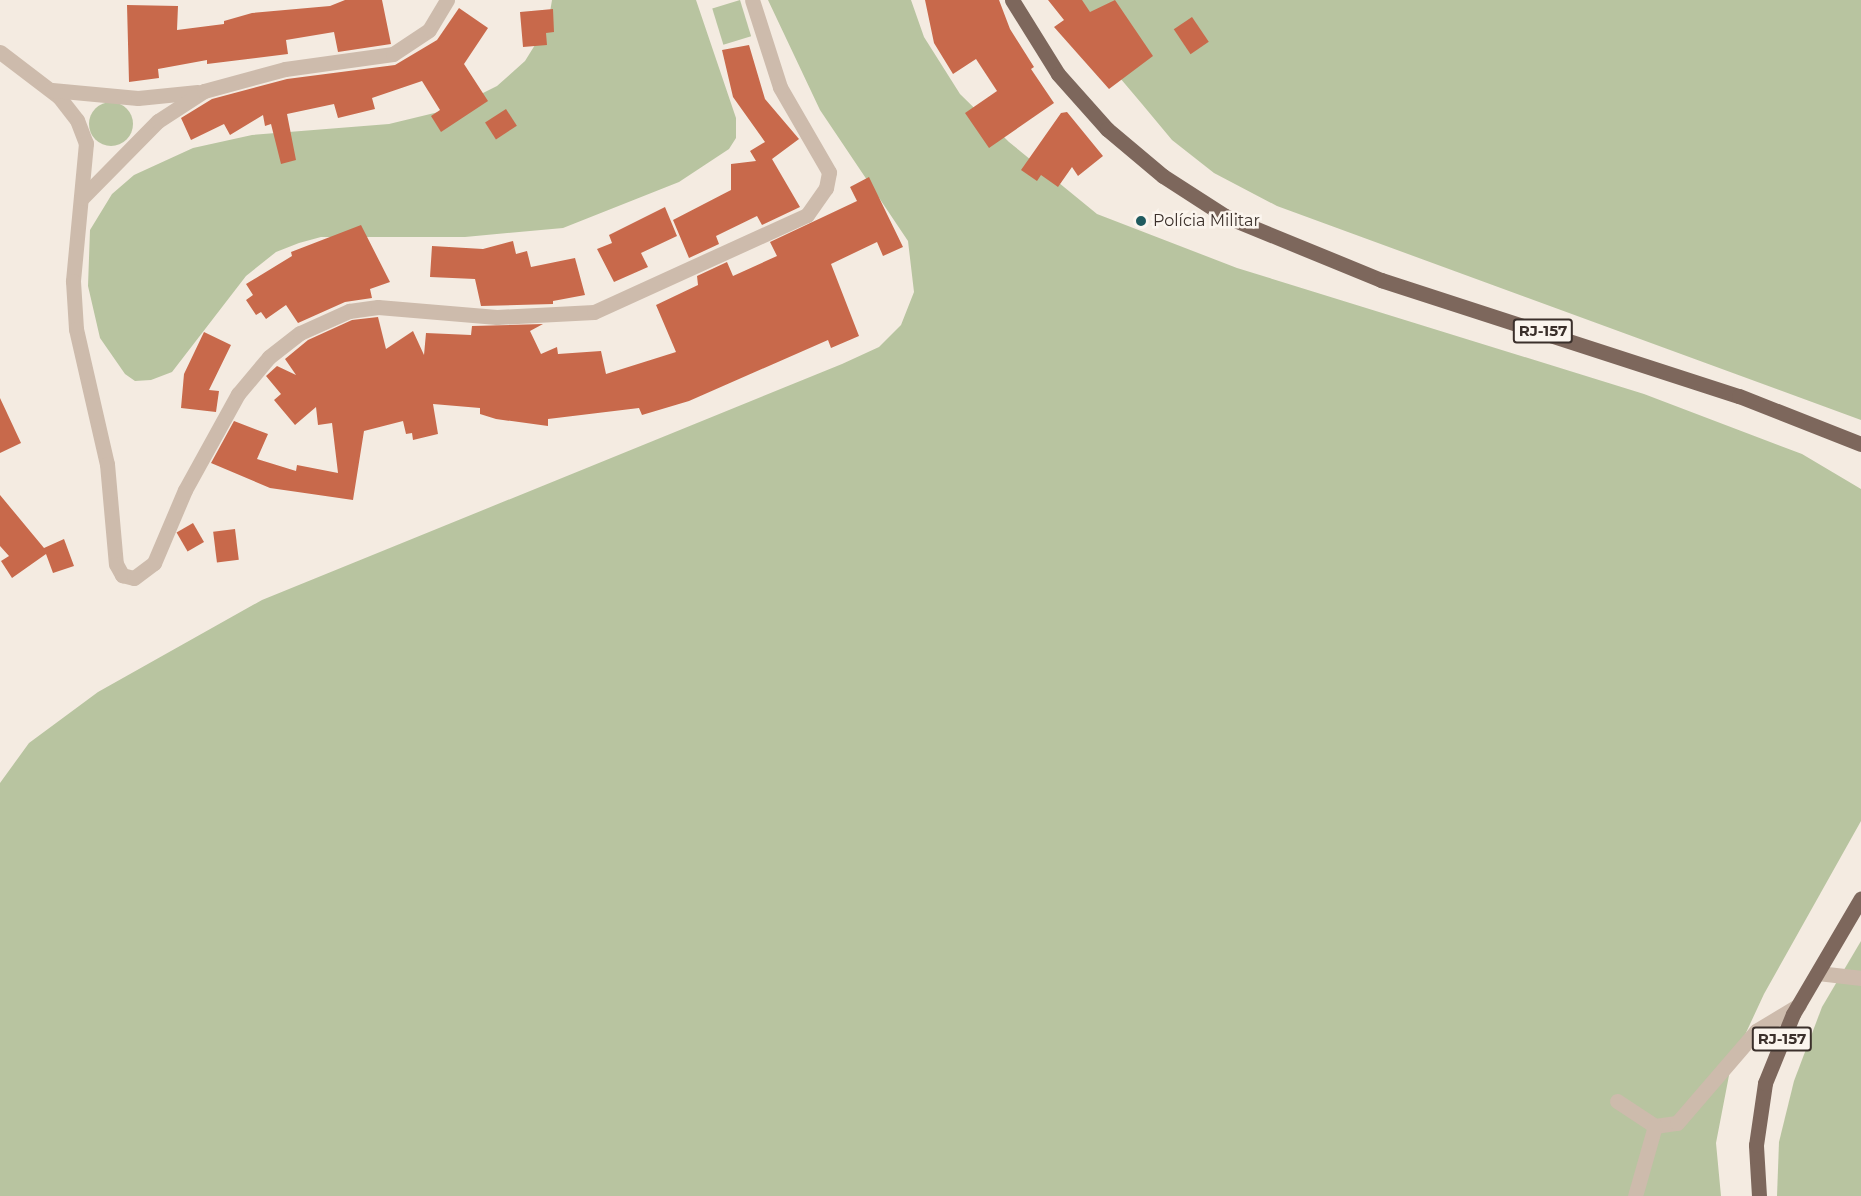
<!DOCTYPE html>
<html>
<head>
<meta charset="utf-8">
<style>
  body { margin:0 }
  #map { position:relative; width:1861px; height:1196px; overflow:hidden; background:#f4ebe1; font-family:Montserrat,sans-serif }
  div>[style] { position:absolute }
  .green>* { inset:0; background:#b8c4a0; transform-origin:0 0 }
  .round { border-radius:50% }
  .building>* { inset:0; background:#c8694b; transform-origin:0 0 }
  .minor>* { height:15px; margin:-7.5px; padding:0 7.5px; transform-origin:7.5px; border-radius:7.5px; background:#cdbbac }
  .primary>* { height:15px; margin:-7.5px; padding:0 7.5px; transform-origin:7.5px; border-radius:7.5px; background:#7d675c }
  .dots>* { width:16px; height:16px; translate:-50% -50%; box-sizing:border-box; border:3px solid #fbf5ee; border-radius:50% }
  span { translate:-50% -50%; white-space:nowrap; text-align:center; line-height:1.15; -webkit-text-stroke:5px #fbf5ee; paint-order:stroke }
  .shield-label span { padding:2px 4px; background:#fbf5ee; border:2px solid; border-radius:4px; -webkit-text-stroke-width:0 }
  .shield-label { font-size:15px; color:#3b302b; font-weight:700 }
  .poi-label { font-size:16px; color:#3b302b }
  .left { translate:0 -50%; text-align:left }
</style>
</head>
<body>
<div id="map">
  <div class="green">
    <div style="clip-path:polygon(552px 0,696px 0,736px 118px,736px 138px,729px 149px,679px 182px,563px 228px,465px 237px,321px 237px,299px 243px,276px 252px,246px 276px,172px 372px,151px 380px,135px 381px,125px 374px,100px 338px,88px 286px,90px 230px,112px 194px,134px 175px,193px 148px,252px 135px,389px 124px,451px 109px,497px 86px,525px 61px,548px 24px)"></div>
    <div style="left:740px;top:0;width:38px;height:29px;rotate:73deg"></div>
    <div style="clip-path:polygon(768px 0,911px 0,924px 37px,960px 94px,1009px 142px,1097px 214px,1237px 268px,1644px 394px,1802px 454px,1861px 489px,1861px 821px,1764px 994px,1731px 1065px,1716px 1143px,1721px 1196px,0 1196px,0 783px,29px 743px,98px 692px,262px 600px,842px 364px,879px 347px,901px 325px,914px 292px,908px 241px,820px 110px)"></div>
    <div style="clip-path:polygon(1068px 0,1861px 0,1861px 420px,1277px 206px,1214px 173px,1172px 140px,1142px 104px,1098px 52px)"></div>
    <div class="round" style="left:89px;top:102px;width:44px;height:44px"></div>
    <div style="clip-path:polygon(1861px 941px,1861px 1196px,1777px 1196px,1779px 1142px,1794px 1081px,1822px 1007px)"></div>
  </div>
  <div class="building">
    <div style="clip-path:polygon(345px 0,382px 0,391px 44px,338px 52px,334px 32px,286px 40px,288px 54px,207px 64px,207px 60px,158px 69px,159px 78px,129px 82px,127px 5px,178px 6px,177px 30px,224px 24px,224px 21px,252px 13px,330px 6px)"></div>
    <div style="clip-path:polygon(925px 0,999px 0,1010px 29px,1034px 67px,1031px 69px,1054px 103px,989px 148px,965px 113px,997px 91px,976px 59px,953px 74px,934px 43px)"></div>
    <div style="clip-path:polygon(1048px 0,1082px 0,1090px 12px,1115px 0,1153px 56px,1109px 89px,1054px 27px,1064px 20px)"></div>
    <div style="clip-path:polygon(459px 8px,488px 28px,464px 64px,488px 101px,441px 132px,431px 116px,440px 110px,422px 81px,372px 98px,375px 109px,338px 118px,334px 104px,287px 114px,296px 160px,281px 164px,271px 124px,265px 126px,263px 115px,230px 135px,224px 124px,191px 140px,181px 118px,212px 99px,287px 79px,395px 65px,437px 40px)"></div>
    <div style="clip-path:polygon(553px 9px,554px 32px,546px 33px,547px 45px,523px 47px,520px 12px)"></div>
    <div style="left:1192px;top:17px;width:30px;height:22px;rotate:56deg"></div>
    <div style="clip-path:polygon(749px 45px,765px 99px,799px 139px,772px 159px,800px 207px,762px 225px,757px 216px,716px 236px,719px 244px,689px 258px,673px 220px,731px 190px,731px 164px,756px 161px,750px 151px,765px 142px,733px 97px,722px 50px)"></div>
    <div style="left:506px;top:109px;width:20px;height:25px;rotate:57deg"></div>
    <div style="clip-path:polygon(1067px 112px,1103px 156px,1078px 176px,1072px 167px,1058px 187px,1041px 175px,1037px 181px,1021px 170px,1061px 113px)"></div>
    <div style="clip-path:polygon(869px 177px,903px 247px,883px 256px,877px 242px,831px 264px,859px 336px,831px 348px,828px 340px,689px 401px,642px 415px,639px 408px,548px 419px,548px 426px,496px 419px,480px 414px,480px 408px,433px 404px,438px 434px,413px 440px,412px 433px,406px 434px,403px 421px,364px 431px,353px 500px,270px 488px,211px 463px,234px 421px,268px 434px,257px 459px,296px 471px,297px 465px,338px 473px,332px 423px,318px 425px,316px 407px,295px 425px,274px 400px,281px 394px,266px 376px,277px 366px,296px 375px,285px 359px,308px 340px,352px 320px,378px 317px,386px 349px,413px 331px,424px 355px,426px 333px,471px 335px,472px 326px,543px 324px,530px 331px,541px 354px,557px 347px,558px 354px,601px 351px,606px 374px,676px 352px,656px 305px,698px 285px,697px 276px,727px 262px,733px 276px,777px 256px,770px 242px,857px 201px,850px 187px)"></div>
    <div style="clip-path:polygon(665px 207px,677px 236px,641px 253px,648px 267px,614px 282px,597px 249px,612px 243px,609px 235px)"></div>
    <div style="clip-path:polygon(361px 225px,390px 282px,370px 289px,372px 298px,345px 302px,298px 323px,286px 305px,266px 319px,261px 312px,256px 315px,246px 300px,253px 295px,246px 284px,292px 256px,291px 252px)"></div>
    <div style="clip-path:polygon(513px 241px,516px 254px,527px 251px,531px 267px,575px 258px,585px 295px,553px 301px,553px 304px,481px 306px,475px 279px,430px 277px,432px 246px,483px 249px)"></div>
    <div style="clip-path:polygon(204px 332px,231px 345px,209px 390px,219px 391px,216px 412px,181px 408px,184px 374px)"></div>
    <div style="clip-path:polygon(0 398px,21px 443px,0 453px)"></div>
    <div style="clip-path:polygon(0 495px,44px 548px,64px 539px,74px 566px,53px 573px,46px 554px,12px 578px,1px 561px,9px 556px,0 546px)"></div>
    <div style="left:193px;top:523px;width:22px;height:19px;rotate:60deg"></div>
    <div style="left:235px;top:529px;width:31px;height:22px;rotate:83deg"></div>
  </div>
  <div class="minor">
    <div style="left:0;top:52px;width:74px;rotate:37.3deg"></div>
    <div style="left:59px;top:97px;width:29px;rotate:52deg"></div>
    <div style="left:77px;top:120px;width:25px;rotate:69deg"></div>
    <div style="left:86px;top:143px;width:139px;rotate:95.4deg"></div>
    <div style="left:73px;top:281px;width:48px;rotate:86.4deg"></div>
    <div style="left:76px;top:329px;width:139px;rotate:77.1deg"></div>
    <div style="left:107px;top:464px;width:100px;rotate:84.9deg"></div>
    <div style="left:116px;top:564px;width:13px;rotate:61deg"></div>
    <div style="left:122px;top:575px;width:12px;rotate:14deg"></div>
    <div style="left:134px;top:578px;width:25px;rotate:-37deg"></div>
    <div style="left:154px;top:563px;width:79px;rotate:-67deg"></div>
    <div style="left:185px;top:490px;width:110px;rotate:-61.1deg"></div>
    <div style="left:238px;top:394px;width:48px;rotate:-50deg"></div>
    <div style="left:269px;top:357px;width:39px;rotate:-38deg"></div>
    <div style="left:300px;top:333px;width:54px;rotate:-24.2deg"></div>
    <div style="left:349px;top:311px;width:29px;rotate:-8deg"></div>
    <div style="left:378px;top:307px;width:119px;rotate:4.8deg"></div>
    <div style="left:497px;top:317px;width:97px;rotate:-3deg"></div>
    <div style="left:594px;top:312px;width:234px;rotate:-24.5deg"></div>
    <div style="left:807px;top:215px;width:33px;rotate:-55deg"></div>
    <div style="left:826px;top:188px;width:16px;rotate:-79deg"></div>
    <div style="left:829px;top:172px;width:98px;rotate:-120deg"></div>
    <div style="left:780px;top:87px;width:91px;rotate:-107.8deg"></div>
    <div style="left:52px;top:90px;width:86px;rotate:5.3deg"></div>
    <div style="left:138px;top:98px;width:60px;rotate:-5.7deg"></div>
    <div style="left:82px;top:198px;width:108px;rotate:-45.4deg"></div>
    <div style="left:158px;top:121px;width:55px;rotate:-33.1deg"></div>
    <div style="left:204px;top:91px;width:84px;rotate:-15.2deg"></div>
    <div style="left:285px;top:69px;width:109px;rotate:-7.9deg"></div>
    <div style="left:393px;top:54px;width:43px;rotate:-33.7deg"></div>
    <div style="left:429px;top:30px;width:35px;rotate:-59deg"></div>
    <div style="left:1818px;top:973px;width:43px;rotate:6.6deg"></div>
    <div style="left:1617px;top:1101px;width:45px;rotate:33.3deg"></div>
    <div style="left:1655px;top:1126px;width:22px;rotate:-8deg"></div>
    <div style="left:1677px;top:1123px;width:121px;rotate:-49.3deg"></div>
    <div style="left:1756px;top:1031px;width:50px;rotate:-31.2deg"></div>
    <div style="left:1635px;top:1196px;width:73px;rotate:-74.1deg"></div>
  </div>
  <div class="primary">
    <div style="left:1012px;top:0;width:87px;rotate:58.1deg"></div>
    <div style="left:1058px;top:74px;width:74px;rotate:48.3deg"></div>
    <div style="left:1107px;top:129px;width:73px;rotate:40deg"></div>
    <div style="left:1163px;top:176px;width:74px;rotate:32.8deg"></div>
    <div style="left:1225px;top:216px;width:169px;rotate:22.3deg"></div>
    <div style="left:1381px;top:280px;width:376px;rotate:18deg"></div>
    <div style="left:1739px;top:396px;width:131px;rotate:21.5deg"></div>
    <div style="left:1759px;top:1196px;width:51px;rotate:-93.4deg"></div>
    <div style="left:1756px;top:1145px;width:63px;rotate:-81.7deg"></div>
    <div style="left:1765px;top:1083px;width:74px;rotate:-67.9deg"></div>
    <div style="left:1793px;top:1014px;width:134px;rotate:-59.6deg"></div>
  </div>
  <div class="dots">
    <div style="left:1141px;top:221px;background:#1f5a5e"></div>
  </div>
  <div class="shield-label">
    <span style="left:1543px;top:331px">RJ-157</span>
    <span style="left:1782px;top:1039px">RJ-157</span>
  </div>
  <div class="poi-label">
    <span class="left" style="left:1153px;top:221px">Polícia Militar</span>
  </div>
</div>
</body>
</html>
